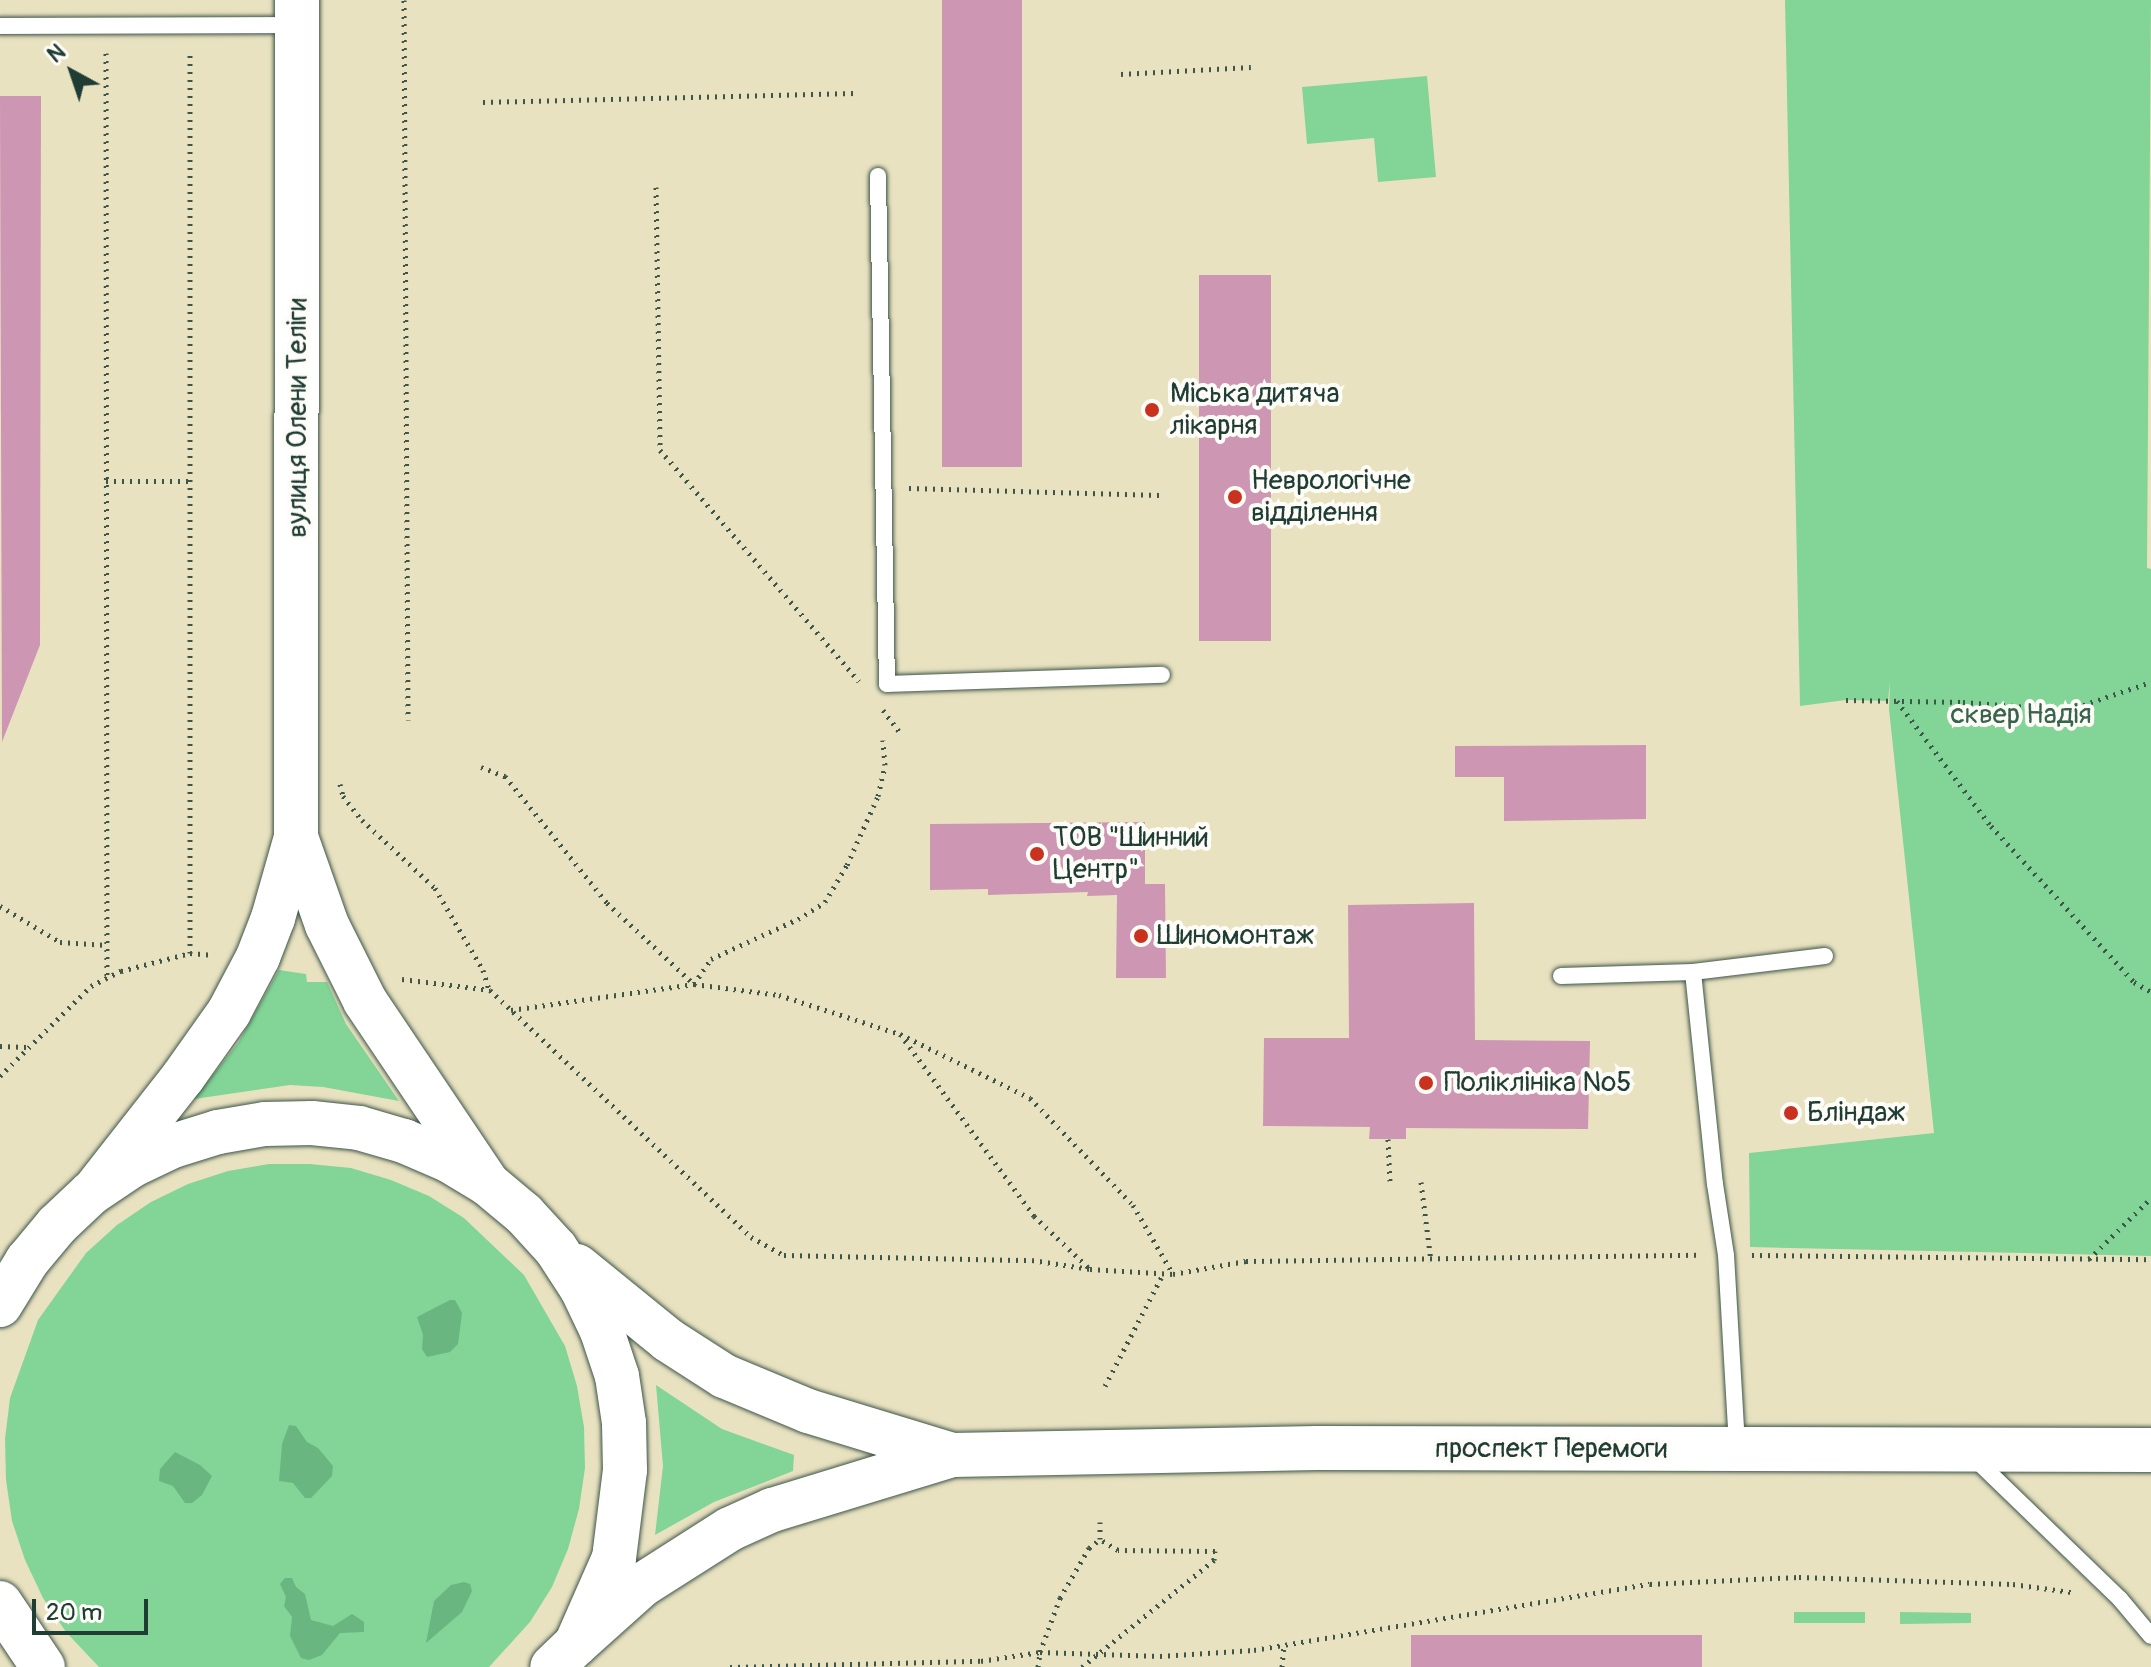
<!DOCTYPE html>
<html>
<head>
<meta charset="utf-8">
<style>
  body { margin:0 }
  #map { position:relative; width:2151px; height:1667px; overflow:hidden; background:#e9e2c1; font-family:Pangolin,sans-serif }
  div>[style] { position:absolute }
  .green>* { inset:0; background:#82d597; transform-origin:0 0 }
  .forest>* { inset:0; background:#69b680 }
  .building>* { inset:0; background:#cd96b3; transform-origin:0 0 }
  .path>* { height:5px; margin-top:-2.5px; transform-origin:0; background:repeating-linear-gradient(90deg,#3d5649 0 2px,transparent 0 8px) }
  .roads { filter:drop-shadow(0 0 2px #3d5649) drop-shadow(0 0 2px #3d5649) }
  .lane>* { height:16px; margin:-8px; padding:0 8px; transform-origin:8px; border-radius:8px; background:#fff }
  .secondary>* { height:44px; margin:-22px; padding:0 22px; transform-origin:22px; border-radius:22px; background:#fff }
  .primary>* { height:44px; margin:-22px; padding:0 22px; transform-origin:22px; border-radius:22px; background:#fff }
  .dots>* { width:22px; height:22px; translate:-50% -50%; box-sizing:border-box; border:4px solid #fdfcf7; border-radius:50% }
  span { translate:-50% -50%; white-space:nowrap; text-align:center; line-height:1.15; -webkit-text-stroke:8px #fdfcf7; paint-order:stroke }
  .poi-label { font-size:28px; color:#1f3d34 }
  .left { translate:0 -50%; text-align:left }
  .street-label { font-size:28px; color:#1f3d34 }
  .park-label { font-size:28px; color:#38634d }
  .north { position:absolute; left:32px; top:32px; width:80px; height:80px; -webkit-text-stroke:6px #fdfcf7; paint-order:stroke; rotate:320deg; font-size:22px; font-weight:700; line-height:32px; text-align:center; color:#1f3d34 }
  .north::after { content:''; display:block; margin:auto; width:28px; height:36px; background:#1f3d34; clip-path:polygon(50% 0,100% 100%,50% 72%,0 100%) }
  .scale { position:absolute; left:32px; top:1599px; width:116px; height:36px; box-sizing:border-box; border:4px solid #1f3d34; border-top:0; padding-left:10px; font-size:24px; line-height:28px; white-space:nowrap; color:#1f3d34; -webkit-text-stroke:6px #fdfcf7; paint-order:stroke }
</style>
</head>
<body>
<div id="map">
  <div class="green">
    <div style="clip-path:polygon(1785px 0,2151px 0,2147px 568px,2151px 569px,2151px 1256px,1750px 1247px,1749px 1153px,1934px 1133px,1889px 709px,1890px 682px,1888px 701px,1846px 700px,1800px 706px)"></div>
    <div style="clip-path:polygon(1427px 76px,1436px 177px,1378px 182px,1374px 138px,1307px 144px,1302px 87px)"></div>
    <div style="clip-path:polygon(279px 970px,306px 974px,307px 982px,327px 982px,346px 1024px,399px 1101px,323px 1087px,290px 1085px,194px 1099px,238px 1043px)"></div>
    <div style="clip-path:polygon(269px 1164px,310px 1164px,351px 1168px,391px 1180px,429px 1196px,464px 1218px,524px 1275px,565px 1346px,577px 1386px,584px 1427px,585px 1468px,579px 1509px,568px 1549px,552px 1587px,530px 1622px,489px 1667px,99px 1667px,66px 1632px,43px 1598px,25px 1560px,12px 1521px,6px 1480px,5px 1439px,10px 1398px,38px 1320px,86px 1253px,117px 1225px,151px 1202px,188px 1184px,228px 1171px)"></div>
    <div style="clip-path:polygon(656px 1385px,722px 1429px,794px 1455px,793px 1471px,714px 1502px,655px 1535px,663px 1466px)"></div>
    <div style="left:1794px;top:1612px;width:71px;height:11px"></div>
    <div style="clip-path:polygon(1900px 1612px,1971px 1613px,1971px 1623px,1900px 1624px)"></div>
  </div>
  <div class="forest">
    <div style="clip-path:polygon(450px 1300px,455px 1300px,462px 1313px,458px 1344px,450px 1352px,427px 1357px,422px 1349px,423px 1335px,417px 1317px)"></div>
    <div style="clip-path:polygon(289px 1425px,296px 1426px,307px 1442px,318px 1448px,333px 1466px,332px 1476px,311px 1498px,305px 1498px,293px 1483px,279px 1481px,282px 1444px)"></div>
    <div style="clip-path:polygon(175px 1452px,200px 1465px,212px 1476px,202px 1495px,192px 1503px,185px 1503px,173px 1486px,159px 1481px,160px 1469px)"></div>
    <div style="clip-path:polygon(285px 1578px,292px 1578px,296px 1587px,305px 1594px,311px 1620px,333px 1626px,352px 1614px,364px 1622px,364px 1632px,340px 1633px,322px 1655px,309px 1660px,301px 1658px,290px 1636px,292px 1617px,284px 1606px,286px 1597px,280px 1584px)"></div>
    <div style="clip-path:polygon(464px 1582px,470px 1584px,472px 1591px,462px 1612px,426px 1643px,434px 1601px,451px 1585px)"></div>
  </div>
  <div class="building">
    <div style="left:942px;top:0;width:80px;height:467px"></div>
    <div style="clip-path:polygon(0 96px,41px 96px,40px 645px,2px 742px)"></div>
    <div style="left:1271px;top:275px;width:366px;height:72px;rotate:90deg"></div>
    <div style="clip-path:polygon(1646px 745px,1646px 819px,1504px 821px,1504px 777px,1455px 777px,1455px 746px)"></div>
    <div style="clip-path:polygon(1145px 822px,1145px 884px,1165px 884px,1166px 978px,1116px 978px,1117px 895px,1087px 896px,1088px 892px,988px 895px,988px 889px,930px 890px,930px 824px)"></div>
    <div style="clip-path:polygon(1474px 903px,1475px 1040px,1590px 1041px,1588px 1129px,1406px 1128px,1406px 1139px,1369px 1139px,1370px 1127px,1263px 1126px,1264px 1038px,1349px 1038px,1348px 905px)"></div>
    <div style="left:1702px;top:1635px;width:32px;height:291px;rotate:90deg"></div>
  </div>
  <div class="path">
    <div style="left:404px;top:0;width:720px;rotate:89.68deg"></div>
    <div style="left:106px;top:53px;width:923px;rotate:89.94deg"></div>
    <div style="left:1121px;top:74px;width:130px;rotate:-3.1deg"></div>
    <div style="left:483px;top:102px;width:372px;rotate:-1.4deg"></div>
    <div style="left:656px;top:187px;width:263px;rotate:89.1deg"></div>
    <div style="left:660px;top:450px;width:305px;rotate:49.3deg"></div>
    <div style="left:106px;top:481px;width:82px"></div>
    <div style="left:909px;top:488px;width:251px;rotate:1.6deg"></div>
    <div style="left:1846px;top:700px;width:117px;rotate:1deg"></div>
    <div style="left:1963px;top:702px;width:105px;rotate:4.4deg"></div>
    <div style="left:2068px;top:710px;width:88px;rotate:-18.6deg"></div>
    <div style="left:1897px;top:701px;width:156px;rotate:53.1deg"></div>
    <div style="left:1991px;top:826px;width:212px;rotate:47.5deg"></div>
    <div style="left:2134px;top:982px;width:20px;rotate:30deg"></div>
    <div style="left:883px;top:710px;width:31px;rotate:53deg"></div>
    <div style="left:481px;top:767px;width:26px;rotate:21deg"></div>
    <div style="left:505px;top:776px;width:163px;rotate:51.2deg"></div>
    <div style="left:607px;top:903px;width:119px;rotate:43deg"></div>
    <div style="left:694px;top:984px;width:86px;rotate:7.4deg"></div>
    <div style="left:779px;top:995px;width:127px;rotate:17.9deg"></div>
    <div style="left:900px;top:1034px;width:145px;rotate:26.2deg"></div>
    <div style="left:1030px;top:1098px;width:149px;rotate:46.1deg"></div>
    <div style="left:1133px;top:1205px;width:80px;rotate:59.9deg"></div>
    <div style="left:340px;top:784px;width:12px;rotate:76deg"></div>
    <div style="left:343px;top:796px;width:31px;rotate:52deg"></div>
    <div style="left:362px;top:820px;width:100px;rotate:43deg"></div>
    <div style="left:435px;top:888px;width:95px;rotate:59.7deg"></div>
    <div style="left:483px;top:970px;width:21px;rotate:73deg"></div>
    <div style="left:0;top:906px;width:70px;rotate:31deg"></div>
    <div style="left:60px;top:942px;width:47px;rotate:3.7deg"></div>
    <div style="left:190px;top:953px;width:24px;rotate:5deg"></div>
    <div style="left:402px;top:979px;width:89px;rotate:7.1deg"></div>
    <div style="left:490px;top:990px;width:359px;rotate:43.4deg"></div>
    <div style="left:751px;top:1237px;width:38px;rotate:29deg"></div>
    <div style="left:784px;top:1255px;width:248px;rotate:1.2deg"></div>
    <div style="left:1032px;top:1260px;width:59px;rotate:8.8deg"></div>
    <div style="left:1090px;top:1269px;width:83px;rotate:3.4deg"></div>
    <div style="left:1173px;top:1274px;width:74px;rotate:-10.1deg"></div>
    <div style="left:1246px;top:1261px;width:452px;rotate:-0.8deg"></div>
    <div style="left:511px;top:1010px;width:185px;rotate:-8.1deg"></div>
    <div style="left:694px;top:984px;width:30px;rotate:-56deg"></div>
    <div style="left:711px;top:959px;width:96px;rotate:-24.7deg"></div>
    <div style="left:798px;top:919px;width:32px;rotate:-32deg"></div>
    <div style="left:825px;top:902px;width:43px;rotate:-59.3deg"></div>
    <div style="left:847px;top:865px;width:76px;rotate:-65.8deg"></div>
    <div style="left:878px;top:796px;width:32px;rotate:-77deg"></div>
    <div style="left:885px;top:765px;width:25px;rotate:-95deg"></div>
    <div style="left:900px;top:1034px;width:226px;rotate:53.6deg"></div>
    <div style="left:1034px;top:1216px;width:76px;rotate:43.4deg"></div>
    <div style="left:0;top:1046px;width:27px;rotate:2deg"></div>
    <div style="left:0;top:1076px;width:128px;rotate:-44.7deg"></div>
    <div style="left:91px;top:986px;width:34px;rotate:-27deg"></div>
    <div style="left:121px;top:971px;width:71px;rotate:-14.6deg"></div>
    <div style="left:190px;top:953px;width:900px;rotate:-90deg"></div>
    <div style="left:1388px;top:1139px;width:42px;rotate:87.3deg"></div>
    <div style="left:1421px;top:1182px;width:80px;rotate:82.8deg"></div>
    <div style="left:1752px;top:1255px;width:399px;rotate:0.6deg"></div>
    <div style="left:2089px;top:1259px;width:87px;rotate:-44.5deg"></div>
    <div style="left:1105px;top:1386px;width:126px;rotate:-62.6deg"></div>
    <div style="left:730px;top:1667px;width:251px;rotate:-1.4deg"></div>
    <div style="left:981px;top:1661px;width:60px;rotate:-8.7deg"></div>
    <div style="left:1040px;top:1652px;width:58px;rotate:-69.7deg"></div>
    <div style="left:1060px;top:1598px;width:58px;rotate:-59.9deg"></div>
    <div style="left:1089px;top:1548px;width:14px;rotate:-39deg"></div>
    <div style="left:1038px;top:1667px;width:15px;rotate:-82deg"></div>
    <div style="left:1040px;top:1652px;width:120px;rotate:1.9deg"></div>
    <div style="left:1160px;top:1656px;width:94px;rotate:-3.7deg"></div>
    <div style="left:1254px;top:1650px;width:401px;rotate:-9.5deg"></div>
    <div style="left:1650px;top:1584px;width:149px;rotate:-2.7deg"></div>
    <div style="left:1799px;top:1577px;width:214px;rotate:1.9deg"></div>
    <div style="left:2013px;top:1584px;width:59px;rotate:7.9deg"></div>
    <div style="left:1082px;top:1667px;width:170px;rotate:-39deg"></div>
    <div style="left:1214px;top:1560px;width:9px;rotate:-84deg"></div>
    <div style="left:1215px;top:1551px;width:97px;rotate:-179.4deg"></div>
    <div style="left:1118px;top:1550px;width:21px;rotate:-149deg"></div>
    <div style="left:1100px;top:1539px;width:17px;rotate:-90deg"></div>
    <div style="left:1282px;top:1667px;width:22px;rotate:-85deg"></div>
  </div>
  <div class="roads">
    <div class="lane">
      <div style="left:0;top:26px;width:295px;rotate:-0.2deg"></div>
      <div style="left:878px;top:176px;width:508px;rotate:88.99deg"></div>
      <div style="left:887px;top:684px;width:275px;rotate:-1.9deg"></div>
      <div style="left:1693px;top:972px;width:133px;rotate:-6.9deg"></div>
      <div style="left:1561px;top:976px;width:132px;rotate:-1.7deg"></div>
      <div style="left:1693px;top:972px;width:213px;rotate:84.1deg"></div>
      <div style="left:1715px;top:1184px;width:72px;rotate:81.2deg"></div>
      <div style="left:1726px;top:1255px;width:193px;rotate:86.7deg"></div>
      <div style="left:1973px;top:1457px;width:204px;rotate:44deg"></div>
      <div style="left:2120px;top:1599px;width:48px;rotate:50deg"></div>
    </div>
    <div class="secondary">
      <div style="left:296px;top:837px;width:93px;rotate:70.6deg"></div>
      <div style="left:327px;top:925px;width:85px;rotate:63.4deg"></div>
      <div style="left:365px;top:1001px;width:220px;rotate:56.1deg"></div>
      <div style="left:96px;top:1188px;width:141px;rotate:-51.9deg"></div>
      <div style="left:183px;top:1077px;width:80px;rotate:-54.7deg"></div>
      <div style="left:229px;top:1012px;width:62px;rotate:-62.2deg"></div>
      <div style="left:258px;top:957px;width:42px;rotate:-69deg"></div>
      <div style="left:273px;top:918px;width:84px;rotate:-74.1deg"></div>
      <div style="left:296px;top:837px;width:837px;rotate:-89.93deg"></div>
    </div>
    <div class="primary">
      <div style="left:577px;top:1266px;width:117px;rotate:39.1deg"></div>
      <div style="left:668px;top:1340px;width:67px;rotate:32.7deg"></div>
      <div style="left:724px;top:1376px;width:91px;rotate:22.6deg"></div>
      <div style="left:808px;top:1411px;width:151px;rotate:17deg"></div>
      <div style="left:0;top:1305px;width:52px;rotate:-58.5deg"></div>
      <div style="left:27px;top:1261px;width:47px;rotate:-50.2deg"></div>
      <div style="left:57px;top:1225px;width:47px;rotate:-43.3deg"></div>
      <div style="left:91px;top:1193px;width:48px;rotate:-34deg"></div>
      <div style="left:131px;top:1166px;width:47px;rotate:-25.5deg"></div>
      <div style="left:173px;top:1146px;width:47px;rotate:-17.3deg"></div>
      <div style="left:218px;top:1132px;width:48px;rotate:-9.7deg"></div>
      <div style="left:265px;top:1124px;width:47px;rotate:-1.2deg"></div>
      <div style="left:312px;top:1123px;width:47px;rotate:6.1deg"></div>
      <div style="left:359px;top:1128px;width:47px;rotate:16.1deg"></div>
      <div style="left:404px;top:1141px;width:48px;rotate:23.4deg"></div>
      <div style="left:448px;top:1160px;width:47px;rotate:31deg"></div>
      <div style="left:488px;top:1184px;width:47px;rotate:39.8deg"></div>
      <div style="left:524px;top:1214px;width:47px;rotate:47.6deg"></div>
      <div style="left:556px;top:1249px;width:48px;rotate:57deg"></div>
      <div style="left:582px;top:1289px;width:47px;rotate:64.5deg"></div>
      <div style="left:602px;top:1331px;width:47px;rotate:71.6deg"></div>
      <div style="left:617px;top:1376px;width:48px;rotate:81.5deg"></div>
      <div style="left:624px;top:1423px;width:47px;rotate:88.8deg"></div>
      <div style="left:625px;top:1470px;width:89px;rotate:97.1deg"></div>
      <div style="left:614px;top:1558px;width:94px;rotate:113.8deg"></div>
      <div style="left:576px;top:1644px;width:33px;rotate:136deg"></div>
      <div style="left:0;top:1603px;width:77px;rotate:56.1deg"></div>
      <div style="left:576px;top:1644px;width:89px;rotate:-41.8deg"></div>
      <div style="left:642px;top:1585px;width:104px;rotate:-32.5deg"></div>
      <div style="left:730px;top:1529px;width:46px;rotate:-24.3deg"></div>
      <div style="left:772px;top:1510px;width:188px;rotate:-17deg"></div>
      <div style="left:952px;top:1455px;width:365px;rotate:-1.1deg"></div>
      <div style="left:1317px;top:1448px;width:834px;rotate:0.14deg"></div>
    </div>
  </div>
  <div class="dots">
    <div style="left:1152px;top:410px;background:#c8321e"></div>
    <div style="left:1235px;top:497px;background:#c8321e"></div>
    <div style="left:1037px;top:854px;background:#c8321e"></div>
    <div style="left:1141px;top:936px;background:#c8321e"></div>
    <div style="left:1426px;top:1083px;background:#c8321e"></div>
    <div style="left:1791px;top:1113px;background:#c8321e"></div>
  </div>
  <div class="poi-label">
    <span class="left" style="left:1170px;top:410px">Міська дитяча<br>лікарня</span>
    <span class="left" style="left:1251px;top:497px">Неврологічне<br>відділення</span>
    <span class="left" style="left:1053px;top:854px">ТОВ "Шинний<br>Центр"</span>
    <span class="left" style="left:1157px;top:936px">Шиномонтаж</span>
    <span class="left" style="left:1444px;top:1083px">Поліклініка №5</span>
    <span class="left" style="left:1807px;top:1113px">Бліндаж</span>
  </div>
  <div class="street-label">
    <span style="left:298px;top:418px;rotate:-90deg">вулиця Олени Теліги</span>
    <span style="left:1551px;top:1449px">проспект Перемоги</span>
  </div>
  <div class="park-label">
    <span style="left:2021px;top:715px">сквер Надія</span>
  </div>
  <div class="north">N</div>
  <div class="scale">20 m</div>
</div>
</body>
</html>
